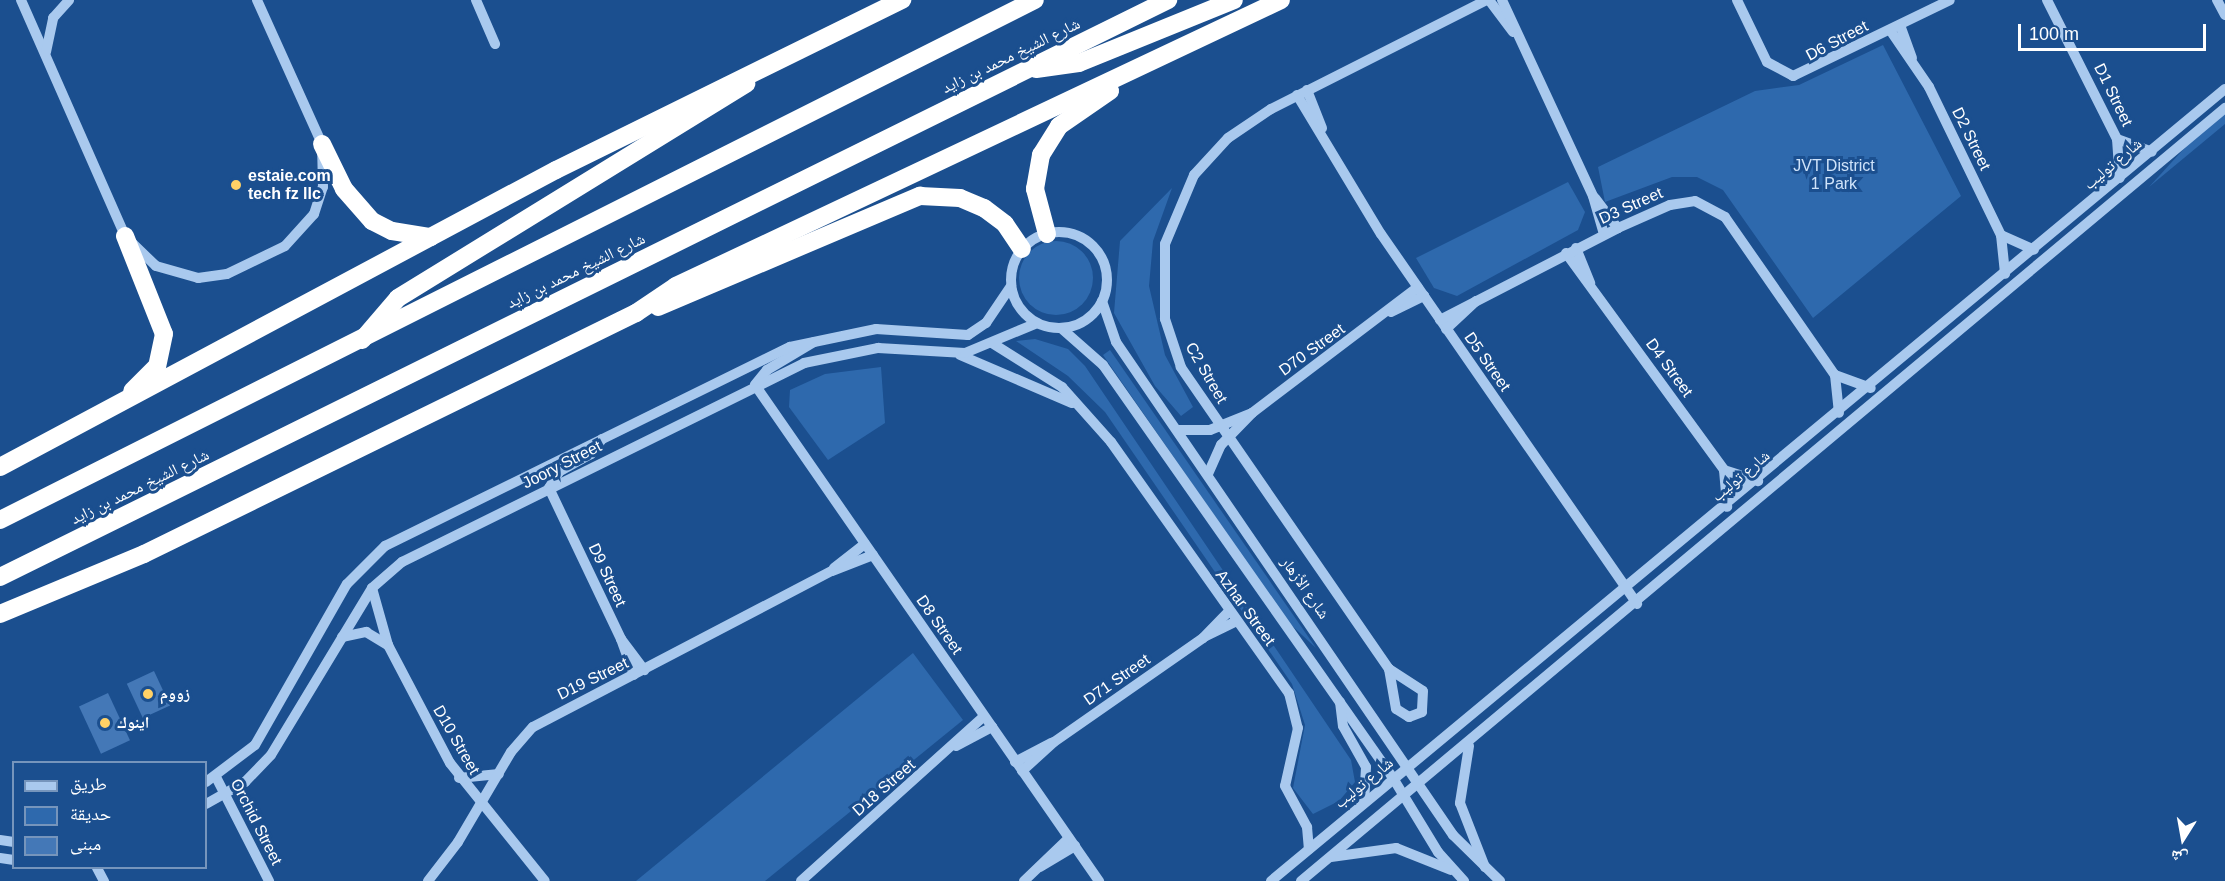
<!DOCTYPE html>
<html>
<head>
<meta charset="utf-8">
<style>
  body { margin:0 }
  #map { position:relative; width:2225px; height:881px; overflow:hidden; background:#1b4f8f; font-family:Helvetica,"Noto Naskh Arabic",sans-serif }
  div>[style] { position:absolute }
  .green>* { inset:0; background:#2e69ad }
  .round { border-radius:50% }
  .building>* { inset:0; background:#4478b7; transform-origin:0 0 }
  .minor>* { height:10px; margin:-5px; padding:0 5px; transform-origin:5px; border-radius:5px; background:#a9c9ee }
  .minor>.ring { margin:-5px; padding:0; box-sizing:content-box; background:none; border:10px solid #a9c9ee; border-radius:50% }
  .highway>* { height:18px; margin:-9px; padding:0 9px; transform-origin:9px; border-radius:9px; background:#fff }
  .dots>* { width:16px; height:16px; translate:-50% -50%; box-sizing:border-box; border:3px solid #1b4f8f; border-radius:50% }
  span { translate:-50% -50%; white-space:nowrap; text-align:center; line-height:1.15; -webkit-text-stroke:6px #1b4f8f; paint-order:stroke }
  .street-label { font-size:16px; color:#fff }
  .park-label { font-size:16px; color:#cfe3fa }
  .poi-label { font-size:16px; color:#fff; font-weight:700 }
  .left { translate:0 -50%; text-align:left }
  .legend { position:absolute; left:12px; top:761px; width:195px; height:108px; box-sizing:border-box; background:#1b4f8f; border:2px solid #7695bc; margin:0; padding:8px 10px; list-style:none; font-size:18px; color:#fff }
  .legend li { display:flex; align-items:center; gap:12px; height:30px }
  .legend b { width:30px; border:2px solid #7695bc }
  .north { position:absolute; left:2153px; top:809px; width:60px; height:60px; -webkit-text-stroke:4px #1b4f8f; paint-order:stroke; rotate:191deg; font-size:16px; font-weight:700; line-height:24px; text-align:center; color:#fff }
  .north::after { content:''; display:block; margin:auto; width:21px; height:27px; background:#fff; clip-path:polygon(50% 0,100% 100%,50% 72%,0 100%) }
  .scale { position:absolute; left:2018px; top:24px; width:188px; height:27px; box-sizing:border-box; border:3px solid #fff; border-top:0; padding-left:8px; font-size:18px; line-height:21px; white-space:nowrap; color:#fff; -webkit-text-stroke:4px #1b4f8f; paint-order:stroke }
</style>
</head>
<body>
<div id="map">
  <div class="green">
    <div style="clip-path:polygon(1883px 45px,1961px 196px,1813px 318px,1723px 190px,1697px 177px,1672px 177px,1605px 202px,1598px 167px,1755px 91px,1799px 85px)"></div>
    <div style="clip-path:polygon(2225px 111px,2225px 124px,2149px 187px,2191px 141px)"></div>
    <div style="clip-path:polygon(1568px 182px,1585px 212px,1578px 230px,1457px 296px,1434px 288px,1416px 258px)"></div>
    <div style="clip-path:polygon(1172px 188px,1153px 241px,1149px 286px,1165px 355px,1193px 407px,1181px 416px,1155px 386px,1114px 313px,1120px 241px)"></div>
    <div class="round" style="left:1019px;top:241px;width:74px;height:74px"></div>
    <div style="clip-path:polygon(1035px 339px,1068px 349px,1085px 366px,1351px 760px,1355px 782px,1339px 801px,1313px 814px,1293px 788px,1305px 725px,1292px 684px,1105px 412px,1068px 376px,1016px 341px)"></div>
    <div style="clip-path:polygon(1110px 350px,1316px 648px,1288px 622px,1103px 355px)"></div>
    <div style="clip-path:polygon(881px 367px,885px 423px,828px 460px,789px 407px,790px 390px,825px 374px)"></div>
    <div style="clip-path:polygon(913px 653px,963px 720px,765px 881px,636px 881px)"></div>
  </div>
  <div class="building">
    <div style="left:154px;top:671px;width:38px;height:30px;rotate:65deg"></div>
    <div style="left:108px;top:693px;width:52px;height:32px;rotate:65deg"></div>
  </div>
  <div class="minor">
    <div style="left:21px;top:0;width:258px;rotate:66.2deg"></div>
    <div style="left:125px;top:236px;width:43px;rotate:44.1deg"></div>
    <div style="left:156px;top:266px;width:44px;rotate:15.9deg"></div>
    <div style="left:198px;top:278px;width:29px;rotate:-8deg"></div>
    <div style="left:227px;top:274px;width:64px;rotate:-25.8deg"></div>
    <div style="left:285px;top:246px;width:43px;rotate:-47.8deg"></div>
    <div style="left:314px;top:214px;width:28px;rotate:-72deg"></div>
    <div style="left:323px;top:187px;width:43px;rotate:-91.3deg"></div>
    <div style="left:322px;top:144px;width:158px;rotate:-114.3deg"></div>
    <div style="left:476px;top:0;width:48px;rotate:66.6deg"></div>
    <div style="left:1489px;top:0;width:40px;rotate:53deg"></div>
    <div style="left:1502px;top:0;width:216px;rotate:65.1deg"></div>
    <div style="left:1593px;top:196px;width:40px;rotate:74deg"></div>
    <div style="left:1737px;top:0;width:69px;rotate:64.2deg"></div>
    <div style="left:1767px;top:62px;width:30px;rotate:28deg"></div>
    <div style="left:1793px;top:76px;width:174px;rotate:-25.8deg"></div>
    <div style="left:2047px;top:0;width:156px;rotate:63.3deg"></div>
    <div style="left:2117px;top:139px;width:39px;rotate:86deg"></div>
    <div style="left:2217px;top:0;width:17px;rotate:62deg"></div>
    <div style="left:1900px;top:25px;width:35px;rotate:70deg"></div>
    <div style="left:1890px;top:30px;width:69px;rotate:55.6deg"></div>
    <div style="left:1929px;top:87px;width:165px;rotate:64.1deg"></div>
    <div style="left:2001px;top:235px;width:39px;rotate:84deg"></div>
    <div style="left:46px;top:52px;width:35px;rotate:-78deg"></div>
    <div style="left:53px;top:18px;width:24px;rotate:-48deg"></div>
    <div style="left:1307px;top:90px;width:41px;rotate:68.5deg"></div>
    <div style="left:1297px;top:95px;width:162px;rotate:58.9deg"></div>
    <div style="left:1381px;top:234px;width:450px;rotate:55.3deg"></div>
    <div style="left:2117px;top:139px;width:37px;rotate:20deg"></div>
    <div style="left:1595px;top:198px;width:38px;rotate:53deg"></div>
    <div class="ring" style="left:1011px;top:232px;width:86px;height:86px"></div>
    <div style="left:2001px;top:235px;width:36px;rotate:24deg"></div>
    <div style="left:1576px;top:248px;width:38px;rotate:68deg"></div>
    <div style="left:1566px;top:253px;width:268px;rotate:53.9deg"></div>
    <div style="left:1724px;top:470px;width:37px;rotate:85deg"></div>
    <div style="left:1102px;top:301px;width:43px;rotate:71.1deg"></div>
    <div style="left:1116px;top:342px;width:597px;rotate:55.64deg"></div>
    <div style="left:1453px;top:835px;width:66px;rotate:44.4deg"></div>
    <div style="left:1391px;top:312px;width:37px;rotate:-26deg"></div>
    <div style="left:1440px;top:320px;width:200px;rotate:-27.3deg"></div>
    <div style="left:1618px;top:228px;width:57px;rotate:-23.9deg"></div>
    <div style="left:1670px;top:205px;width:25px;rotate:-9deg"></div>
    <div style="left:1695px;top:201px;width:34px;rotate:28deg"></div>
    <div style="left:1725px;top:217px;width:193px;rotate:55.2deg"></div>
    <div style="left:1835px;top:375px;width:38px;rotate:84deg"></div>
    <div style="left:1061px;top:328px;width:56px;rotate:41.4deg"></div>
    <div style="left:1103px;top:365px;width:505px;rotate:54.92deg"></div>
    <div style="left:1393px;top:778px;width:87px;rotate:58.7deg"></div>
    <div style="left:1438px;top:852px;width:39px;rotate:48deg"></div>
    <div style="left:1446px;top:329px;width:41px;rotate:-43deg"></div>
    <div style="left:814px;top:342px;width:55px;rotate:149.2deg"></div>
    <div style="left:767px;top:370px;width:19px;rotate:129deg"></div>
    <div style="left:755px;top:385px;width:604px;rotate:55.26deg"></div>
    <div style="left:992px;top:343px;width:83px;rotate:32.2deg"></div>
    <div style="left:1062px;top:387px;width:74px;rotate:48.3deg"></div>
    <div style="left:1111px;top:442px;width:308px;rotate:54.7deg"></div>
    <div style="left:1289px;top:693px;width:36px;rotate:76deg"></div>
    <div style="left:1298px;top:728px;width:59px;rotate:102.6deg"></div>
    <div style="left:1285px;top:786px;width:47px;rotate:61.8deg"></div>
    <div style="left:1307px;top:827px;width:22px;rotate:85deg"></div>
    <div style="left:960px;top:355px;width:122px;rotate:23.2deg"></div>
    <div style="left:1835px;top:375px;width:38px;rotate:20deg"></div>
    <div style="left:1177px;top:430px;width:33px"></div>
    <div style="left:1210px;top:430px;width:45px;rotate:-22deg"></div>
    <div style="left:602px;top:439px;width:19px;rotate:126deg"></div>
    <div style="left:591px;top:454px;width:37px;rotate:151deg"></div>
    <div style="left:559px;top:472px;width:19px;rotate:122deg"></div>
    <div style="left:549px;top:488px;width:167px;rotate:64.5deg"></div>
    <div style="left:621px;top:639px;width:39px;rotate:53deg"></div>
    <div style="left:1724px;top:470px;width:36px;rotate:18deg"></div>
    <div style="left:1208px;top:474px;width:32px;rotate:-66deg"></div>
    <div style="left:1221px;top:445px;width:45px;rotate:-45.9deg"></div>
    <div style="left:1252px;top:413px;width:208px;rotate:-37.2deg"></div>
    <div style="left:834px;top:568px;width:39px;rotate:-38deg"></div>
    <div style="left:372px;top:588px;width:59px;rotate:74.3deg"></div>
    <div style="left:1206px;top:636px;width:32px;rotate:-26deg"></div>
    <div style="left:342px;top:637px;width:25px;rotate:-12deg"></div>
    <div style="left:366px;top:632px;width:26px;rotate:31deg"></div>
    <div style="left:388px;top:645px;width:133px;rotate:62.3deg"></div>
    <div style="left:450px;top:763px;width:151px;rotate:51.2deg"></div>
    <div style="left:621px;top:639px;width:38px;rotate:70deg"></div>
    <div style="left:1389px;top:669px;width:367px;rotate:-124.6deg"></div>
    <div style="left:1181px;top:367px;width:51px;rotate:-108.4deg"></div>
    <div style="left:1165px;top:319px;width:75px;rotate:-90deg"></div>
    <div style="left:1165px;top:244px;width:75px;rotate:-67.2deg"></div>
    <div style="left:1194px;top:175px;width:50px;rotate:-47.4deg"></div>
    <div style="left:1228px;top:138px;width:52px;rotate:-34deg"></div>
    <div style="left:1271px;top:109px;width:242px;rotate:-26.8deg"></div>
    <div style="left:1389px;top:669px;width:40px;rotate:32.9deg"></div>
    <div style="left:1423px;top:691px;width:21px;rotate:93deg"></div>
    <div style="left:1422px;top:712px;width:14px;rotate:159deg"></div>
    <div style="left:1409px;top:717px;width:15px;rotate:-148deg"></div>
    <div style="left:1396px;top:709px;width:41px;rotate:-99.9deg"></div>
    <div style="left:1340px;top:702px;width:24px;rotate:83deg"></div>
    <div style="left:1343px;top:726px;width:47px;rotate:60.7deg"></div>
    <div style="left:1366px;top:767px;width:34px;rotate:93deg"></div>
    <div style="left:956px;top:746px;width:41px;rotate:-27.8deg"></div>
    <div style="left:1469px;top:746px;width:58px;rotate:99deg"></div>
    <div style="left:1460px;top:803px;width:69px;rotate:68.7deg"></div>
    <div style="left:1015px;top:762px;width:41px;rotate:-27.8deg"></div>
    <div style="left:1022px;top:771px;width:43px;rotate:-42.2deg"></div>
    <div style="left:1054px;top:742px;width:182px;rotate:-34.9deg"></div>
    <div style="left:1203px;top:638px;width:36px;rotate:-46deg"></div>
    <div style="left:216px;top:777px;width:117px;rotate:63deg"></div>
    <div style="left:459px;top:778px;width:40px;rotate:-5.7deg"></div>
    <div style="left:206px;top:782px;width:61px;rotate:-37.1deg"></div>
    <div style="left:255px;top:745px;width:185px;rotate:-60.3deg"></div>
    <div style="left:347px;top:584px;width:54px;rotate:-45deg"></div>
    <div style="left:385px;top:546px;width:451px;rotate:-26.2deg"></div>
    <div style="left:790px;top:347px;width:88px;rotate:-11.8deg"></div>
    <div style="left:876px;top:329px;width:92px;rotate:3.7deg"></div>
    <div style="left:968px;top:335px;width:22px;rotate:-34deg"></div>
    <div style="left:986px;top:323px;width:45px;rotate:-56deg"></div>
    <div style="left:206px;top:804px;width:45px;rotate:-29.4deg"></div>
    <div style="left:245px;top:782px;width:37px;rotate:-46deg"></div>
    <div style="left:271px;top:755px;width:195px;rotate:-58.8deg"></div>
    <div style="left:372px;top:588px;width:40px;rotate:-41deg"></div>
    <div style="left:402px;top:562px;width:449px;rotate:-26.3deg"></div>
    <div style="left:804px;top:363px;width:76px;rotate:-11.5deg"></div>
    <div style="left:878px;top:348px;width:87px;rotate:3.3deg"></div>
    <div style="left:965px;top:353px;width:78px;rotate:-22.6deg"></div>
    <div style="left:0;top:840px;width:14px;rotate:8deg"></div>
    <div style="left:1331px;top:857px;width:66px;rotate:-7.9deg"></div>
    <div style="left:1396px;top:848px;width:59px;rotate:21.8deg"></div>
    <div style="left:0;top:858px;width:14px;rotate:8deg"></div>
    <div style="left:1040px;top:867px;width:41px;rotate:-31deg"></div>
    <div style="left:97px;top:868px;width:15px;rotate:62deg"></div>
    <div style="left:428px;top:881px;width:49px;rotate:-52.4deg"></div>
    <div style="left:458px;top:842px;width:104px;rotate:-59.5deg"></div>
    <div style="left:511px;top:752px;width:33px;rotate:-49deg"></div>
    <div style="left:533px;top:727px;width:337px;rotate:-27.6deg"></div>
    <div style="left:832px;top:571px;width:44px;rotate:-21.3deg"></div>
    <div style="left:801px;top:881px;width:246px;rotate:-42deg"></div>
    <div style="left:1024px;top:881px;width:62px;rotate:-43.7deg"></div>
    <div style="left:1271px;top:881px;width:1240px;rotate:-39.7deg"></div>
    <div style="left:1301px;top:881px;width:1205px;rotate:-39.92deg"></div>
  </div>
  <div class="highway">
    <div style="left:1036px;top:69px;width:43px;rotate:-7.9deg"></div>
    <div style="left:1079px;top:63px;width:167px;rotate:-22.1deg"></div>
    <div style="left:322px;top:144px;width:50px;rotate:63.9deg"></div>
    <div style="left:344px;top:189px;width:43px;rotate:48.8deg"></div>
    <div style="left:372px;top:221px;width:22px;rotate:27deg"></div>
    <div style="left:392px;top:231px;width:39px;rotate:9deg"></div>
    <div style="left:1047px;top:234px;width:47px;rotate:-104.9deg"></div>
    <div style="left:1035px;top:189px;width:35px;rotate:-80deg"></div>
    <div style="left:1041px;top:155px;width:34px;rotate:-58deg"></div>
    <div style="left:1059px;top:126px;width:62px;rotate:-34.5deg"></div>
    <div style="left:125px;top:236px;width:105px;rotate:68.3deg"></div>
    <div style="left:164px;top:334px;width:33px;rotate:102deg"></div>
    <div style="left:157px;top:366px;width:35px;rotate:135deg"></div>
    <div style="left:658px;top:307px;width:285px;rotate:-23deg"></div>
    <div style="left:920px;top:196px;width:40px;rotate:2.9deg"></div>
    <div style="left:960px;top:198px;width:26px;rotate:23deg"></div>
    <div style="left:984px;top:208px;width:26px;rotate:37deg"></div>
    <div style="left:1005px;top:224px;width:30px;rotate:56deg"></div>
    <div style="left:362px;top:340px;width:55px;rotate:-49.4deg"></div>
    <div style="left:398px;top:298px;width:409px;rotate:-31.6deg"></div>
    <div style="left:0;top:467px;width:630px;rotate:-28.11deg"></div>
    <div style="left:556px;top:170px;width:386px;rotate:-26.2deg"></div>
    <div style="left:0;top:520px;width:1158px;rotate:-26.68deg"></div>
    <div style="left:0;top:577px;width:1303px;rotate:-26.29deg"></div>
    <div style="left:0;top:614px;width:156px;rotate:-22.6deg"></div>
    <div style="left:144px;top:554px;width:548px;rotate:-26.1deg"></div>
    <div style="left:636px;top:313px;width:48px;rotate:-34deg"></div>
    <div style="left:676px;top:286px;width:669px;rotate:-25.3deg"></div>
  </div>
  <div class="dots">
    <div style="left:236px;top:185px;background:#ffd166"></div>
    <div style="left:148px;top:694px;background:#ffd166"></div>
    <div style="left:105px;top:723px;background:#ffd166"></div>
  </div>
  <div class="street-label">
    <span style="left:1837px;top:41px;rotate:-28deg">D6 Street</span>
    <span style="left:1011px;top:56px;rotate:-26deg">شارع الشيخ محمد بن زايد</span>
    <span style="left:2113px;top:95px;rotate:64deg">D1 Street</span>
    <span style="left:1971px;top:139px;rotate:64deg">D2 Street</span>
    <span style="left:2113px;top:164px;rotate:-40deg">شارع توليب</span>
    <span style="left:1631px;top:206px;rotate:-24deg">D3 Street</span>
    <span style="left:576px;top:271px;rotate:-26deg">شارع الشيخ محمد بن زايد</span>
    <span style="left:1312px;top:350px;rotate:-36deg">D70 Street</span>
    <span style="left:1487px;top:362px;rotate:55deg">D5 Street</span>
    <span style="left:1669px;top:368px;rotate:54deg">D4 Street</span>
    <span style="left:1206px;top:373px;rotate:60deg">C2 Street</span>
    <span style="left:562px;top:465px;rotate:-27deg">Joory Street</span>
    <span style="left:1741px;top:476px;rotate:-40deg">شارع توليب</span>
    <span style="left:140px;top:487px;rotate:-26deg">شارع الشيخ محمد بن زايد</span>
    <span style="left:607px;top:575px;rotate:65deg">D9 Street</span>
    <span style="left:1305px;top:588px;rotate:55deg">شارع الأزهار</span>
    <span style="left:1245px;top:608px;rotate:54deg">Azhar Street</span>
    <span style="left:939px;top:625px;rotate:55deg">D8 Street</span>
    <span style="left:593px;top:679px;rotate:-26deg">D19 Street</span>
    <span style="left:1117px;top:680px;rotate:-35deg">D71 Street</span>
    <span style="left:456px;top:740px;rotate:60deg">D10 Street</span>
    <span style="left:1364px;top:783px;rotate:-39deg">شارع توليب</span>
    <span style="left:884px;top:788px;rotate:-41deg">D18 Street</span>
    <span style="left:256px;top:822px;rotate:63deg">Orchid Street</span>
  </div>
  <div class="park-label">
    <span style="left:1834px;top:175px">JVT District<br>1 Park</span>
  </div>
  <div class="poi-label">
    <span class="left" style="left:248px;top:185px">estaie.com<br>tech fz llc</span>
    <span class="left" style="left:160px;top:694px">زووم</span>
    <span class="left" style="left:117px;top:723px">اينوك</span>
  </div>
  <ul class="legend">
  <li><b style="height:8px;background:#a9c9ee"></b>طريق</li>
  <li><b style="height:16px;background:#2e69ad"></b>حديقة</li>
  <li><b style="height:16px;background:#4478b7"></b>مبنى</li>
  </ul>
  <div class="north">ش</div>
  <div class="scale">100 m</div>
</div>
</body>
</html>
